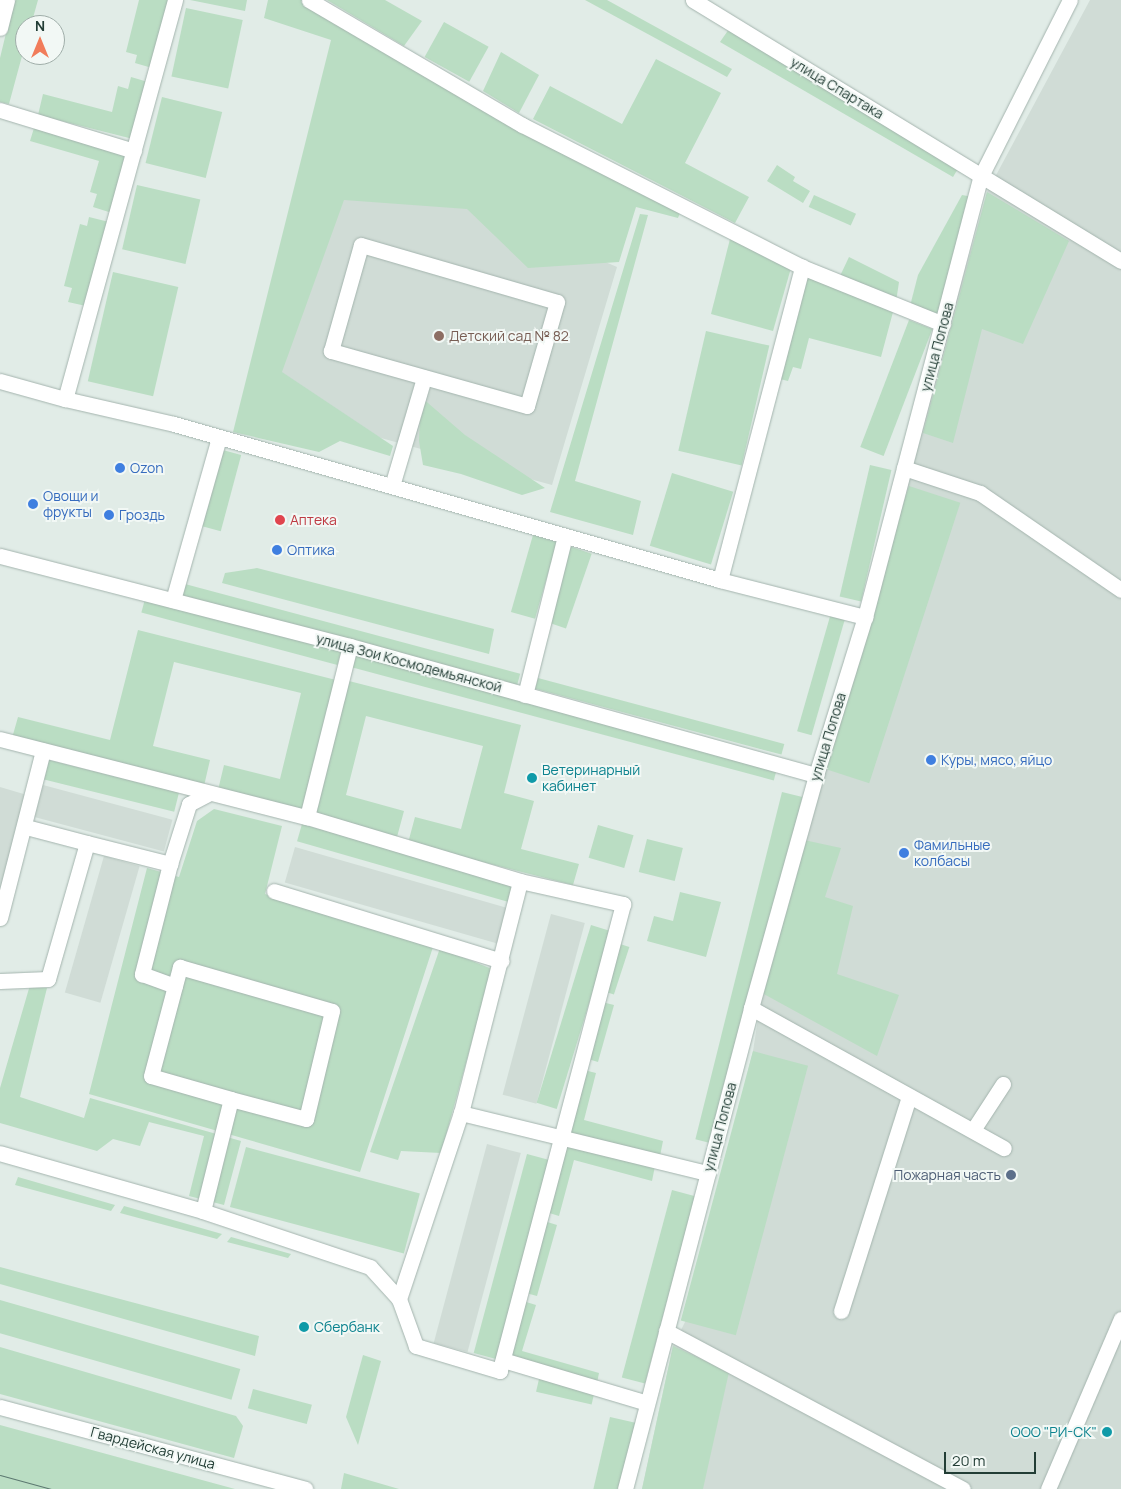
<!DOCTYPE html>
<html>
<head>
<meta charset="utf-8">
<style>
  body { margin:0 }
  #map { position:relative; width:1121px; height:1489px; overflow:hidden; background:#e1ece7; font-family:Manrope,sans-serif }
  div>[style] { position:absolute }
  .built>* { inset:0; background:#d0dcd6; transform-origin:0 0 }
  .green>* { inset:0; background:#baddc3; transform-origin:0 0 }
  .roads { filter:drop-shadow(0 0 1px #a4b4ae) drop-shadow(0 0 1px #a4b4ae) }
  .minor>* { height:15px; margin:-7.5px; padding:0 7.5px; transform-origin:7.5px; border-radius:7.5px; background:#fff }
  .tram>* { height:1px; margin:-0.5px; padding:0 0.5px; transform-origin:0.5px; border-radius:0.5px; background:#5c7870 }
  .dots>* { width:14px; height:14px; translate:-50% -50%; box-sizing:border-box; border:2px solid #f2f8f5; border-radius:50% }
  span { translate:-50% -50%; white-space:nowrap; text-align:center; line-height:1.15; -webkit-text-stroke:4px #f2f8f5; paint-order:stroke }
  .street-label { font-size:14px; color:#223d35 }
  .education-label { font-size:14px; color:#785e54 }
  .left { translate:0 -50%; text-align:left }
  .shop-label { font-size:14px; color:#366cbe }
  .health-label { font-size:14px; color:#be3a42 }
  .culture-label { font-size:14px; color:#0d838f }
  .right { translate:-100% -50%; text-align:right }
  .service-label { font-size:14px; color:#4e5e75 }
  .north { position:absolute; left:15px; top:15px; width:50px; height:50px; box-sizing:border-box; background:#f2f8f5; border:1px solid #9fada8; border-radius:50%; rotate:0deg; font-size:14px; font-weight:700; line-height:20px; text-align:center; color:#223d35 }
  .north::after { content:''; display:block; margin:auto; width:18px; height:22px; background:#f17c5a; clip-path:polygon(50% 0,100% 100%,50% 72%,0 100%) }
  .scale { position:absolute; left:944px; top:1452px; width:92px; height:22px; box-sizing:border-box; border:2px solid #223d35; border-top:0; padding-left:6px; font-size:15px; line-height:18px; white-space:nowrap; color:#223d35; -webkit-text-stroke:4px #f2f8f5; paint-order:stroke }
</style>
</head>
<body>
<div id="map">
  <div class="built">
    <div style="clip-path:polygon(1090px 0,1121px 0,1121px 1489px,642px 1489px,673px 1346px,685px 1322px,753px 1051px,762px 993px,987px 192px)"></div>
    <div style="clip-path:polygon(352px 105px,538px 233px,617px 267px,552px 485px,261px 405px)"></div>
    <div style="left:43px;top:785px;width:134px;height:33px;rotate:15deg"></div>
    <div style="clip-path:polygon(0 787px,27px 795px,0 890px)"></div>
    <div style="left:295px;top:847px;width:221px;height:37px;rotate:16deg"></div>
    <div style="left:104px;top:856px;width:37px;height:142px;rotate:16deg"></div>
    <div style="left:551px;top:914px;width:35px;height:187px;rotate:15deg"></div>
    <div style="left:487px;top:1144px;width:35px;height:206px;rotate:15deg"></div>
  </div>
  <div class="green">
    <div style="clip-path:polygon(14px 0,38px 0,31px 25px,25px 25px,25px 45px,9px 104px,0 102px,0 58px)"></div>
    <div style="clip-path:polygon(139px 0,170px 0,152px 68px,135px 63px,137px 55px,126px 52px)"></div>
    <div style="clip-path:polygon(190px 0,247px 0,245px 11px)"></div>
    <div style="clip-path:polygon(268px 0,303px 0,680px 213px,678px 218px,636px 207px,619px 262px,528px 268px,467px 209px,344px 200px,282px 372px,393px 446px,390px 456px,340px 441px,319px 452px,233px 432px,331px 40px,264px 18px)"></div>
    <div style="clip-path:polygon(327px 0,385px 0,422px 21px,404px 46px)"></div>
    <div style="clip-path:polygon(585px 0,607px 0,732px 69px,727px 77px)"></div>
    <div style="left:186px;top:8px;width:58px;height:70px;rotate:12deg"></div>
    <div style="left:444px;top:22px;width:51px;height:40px;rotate:29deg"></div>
    <div style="clip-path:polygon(729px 29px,959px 167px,953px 177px,720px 42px)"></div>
    <div style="clip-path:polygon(501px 52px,539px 75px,519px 113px,483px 91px)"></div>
    <div style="clip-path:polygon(656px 59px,721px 93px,685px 163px,749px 197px,735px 223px,533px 119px,550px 86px,622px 124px)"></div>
    <div style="clip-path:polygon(131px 77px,148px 82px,133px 139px,38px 115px,43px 94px,112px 112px,118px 86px,128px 89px)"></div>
    <div style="left:162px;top:97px;width:62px;height:68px;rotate:14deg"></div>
    <div style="clip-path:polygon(34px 128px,129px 156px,112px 213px,93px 207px,97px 194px,90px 192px,99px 161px,30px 141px)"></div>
    <div style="clip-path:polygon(777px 165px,795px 177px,793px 181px,810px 191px,803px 203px,767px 181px)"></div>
    <div style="left:137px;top:185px;width:65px;height:66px;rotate:13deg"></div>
    <div style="clip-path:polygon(987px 192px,1069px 241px,1023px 344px,982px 329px,953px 443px,923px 433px)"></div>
    <div style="left:814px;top:195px;width:46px;height:13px;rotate:24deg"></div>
    <div style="clip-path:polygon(962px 195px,973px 197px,938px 316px,910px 306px,918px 275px)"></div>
    <div style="clip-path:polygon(640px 214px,648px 215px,575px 481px,641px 501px,633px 535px,550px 512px)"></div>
    <div style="clip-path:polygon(89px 217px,109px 222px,86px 306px,68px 302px,72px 288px,64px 286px,80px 224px,87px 226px)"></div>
    <div style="clip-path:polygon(730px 239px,791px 268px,773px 331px,711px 314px)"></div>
    <div style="clip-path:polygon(849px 257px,899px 282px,896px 302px,840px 276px)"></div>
    <div style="left:113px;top:272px;width:67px;height:112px;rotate:13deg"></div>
    <div style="clip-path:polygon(804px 275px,893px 312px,881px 357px,809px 338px,801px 369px,793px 367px,788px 381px,776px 378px)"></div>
    <div style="left:909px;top:320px;width:25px;height:136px;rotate:21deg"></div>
    <div style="left:706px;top:331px;width:65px;height:123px;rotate:13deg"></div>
    <div style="clip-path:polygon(421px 397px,465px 435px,545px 488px,522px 495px,461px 474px,423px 465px,419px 441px)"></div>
    <div style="left:219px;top:449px;width:23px;height:79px;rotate:15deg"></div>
    <div style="left:870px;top:465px;width:22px;height:135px;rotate:13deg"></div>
    <div style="left:672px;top:473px;width:64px;height:76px;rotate:17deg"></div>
    <div style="left:909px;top:486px;width:54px;height:295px;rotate:18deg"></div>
    <div style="left:533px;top:535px;width:25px;height:80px;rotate:16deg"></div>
    <div style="left:569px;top:546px;width:24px;height:79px;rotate:19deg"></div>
    <div style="clip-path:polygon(257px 568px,494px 629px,489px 654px,222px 583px,225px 573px)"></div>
    <div style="left:185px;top:584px;width:347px;height:15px;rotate:15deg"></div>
    <div style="left:145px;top:599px;width:203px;height:14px;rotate:15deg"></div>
    <div style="left:831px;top:613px;width:15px;height:123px;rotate:16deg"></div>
    <div style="clip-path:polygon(138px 630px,336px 680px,304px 811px,218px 790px,224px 765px,280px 779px,301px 693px,174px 662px,153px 746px,210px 760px,204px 786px,12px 738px,18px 717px,110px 740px)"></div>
    <div style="left:356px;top:655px;width:436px;height:13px;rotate:15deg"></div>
    <div style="left:538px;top:678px;width:255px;height:11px;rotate:15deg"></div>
    <div style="clip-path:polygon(349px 681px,521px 725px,504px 793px,534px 801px,521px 849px,579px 864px,573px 885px,408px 843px,415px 817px,461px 829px,483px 746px,366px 716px,346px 795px,404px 811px,397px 837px,313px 816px)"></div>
    <div style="left:49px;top:760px;width:134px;height:20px;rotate:14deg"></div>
    <div style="left:782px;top:792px;width:21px;height:358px;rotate:14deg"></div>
    <div style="clip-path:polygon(214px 809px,282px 826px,265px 894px,433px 947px,360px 1172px,89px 1094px,147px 868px,179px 877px,197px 821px)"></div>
    <div style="left:302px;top:824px;width:221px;height:18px;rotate:16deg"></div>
    <div style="left:598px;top:825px;width:37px;height:34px;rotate:16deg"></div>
    <div style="left:647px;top:839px;width:37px;height:34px;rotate:14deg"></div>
    <div style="clip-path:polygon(804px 840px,841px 848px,825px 897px,853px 906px,837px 974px,899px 995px,877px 1056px,762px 993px)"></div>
    <div style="clip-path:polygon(680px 892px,721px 902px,706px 957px,647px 941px,654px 916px,673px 921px)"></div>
    <div style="left:591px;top:925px;width:21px;height:186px;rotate:17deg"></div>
    <div style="left:617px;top:943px;width:13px;height:50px;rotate:18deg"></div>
    <div style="clip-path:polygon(440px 948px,492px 969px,441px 1153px,401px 1151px,398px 1160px,370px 1152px)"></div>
    <div style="clip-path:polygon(30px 985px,47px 988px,20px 1097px,84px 1118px,90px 1098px,241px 1141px,224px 1205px,189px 1196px,204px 1136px,149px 1122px,140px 1146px,113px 1139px,97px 1151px,0 1123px,0 1088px)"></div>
    <div style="clip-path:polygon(602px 1002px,614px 1005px,598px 1062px,588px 1059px)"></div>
    <div style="left:753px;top:1051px;width:57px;height:279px;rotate:15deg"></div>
    <div style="clip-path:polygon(584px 1070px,596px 1073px,584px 1120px,663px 1141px,660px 1156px,568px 1133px)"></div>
    <div style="clip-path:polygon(565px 1142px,655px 1166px,652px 1181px,574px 1160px,559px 1216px,546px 1212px)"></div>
    <div style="left:246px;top:1147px;width:180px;height:62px;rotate:15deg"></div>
    <div style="left:527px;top:1154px;width:24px;height:206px;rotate:15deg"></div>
    <div style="clip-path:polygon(18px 1177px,115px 1205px,111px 1211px,15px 1185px)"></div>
    <div style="left:672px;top:1190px;width:24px;height:194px;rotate:15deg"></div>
    <div style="clip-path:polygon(124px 1206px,222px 1234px,217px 1239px,120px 1213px)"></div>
    <div style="clip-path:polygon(544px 1221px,557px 1225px,537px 1296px,526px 1293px)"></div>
    <div style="clip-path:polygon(231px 1237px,291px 1254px,288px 1258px,227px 1242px)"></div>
    <div style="clip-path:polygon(0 1267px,259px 1336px,255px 1356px,0 1284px)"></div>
    <div style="left:0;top:1300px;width:250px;height:32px;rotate:16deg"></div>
    <div style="clip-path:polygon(523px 1301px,536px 1305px,522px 1351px,599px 1373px,597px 1383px,507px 1358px)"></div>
    <div style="clip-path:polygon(673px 1346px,729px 1372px,703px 1489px,642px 1489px)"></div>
    <div style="clip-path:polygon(0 1347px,236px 1416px,243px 1426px,234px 1458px,0 1394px)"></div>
    <div style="clip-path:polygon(363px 1355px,381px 1361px,358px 1445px,346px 1417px)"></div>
    <div style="left:539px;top:1379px;width:57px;height:13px;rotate:13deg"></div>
    <div style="left:253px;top:1389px;width:61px;height:20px;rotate:15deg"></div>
    <div style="left:610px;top:1417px;width:26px;height:75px;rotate:13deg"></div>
    <div style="clip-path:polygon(0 1425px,22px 1431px,235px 1489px,0 1489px)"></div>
    <div style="clip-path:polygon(344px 1473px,399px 1489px,341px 1489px)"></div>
  </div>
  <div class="roads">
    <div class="minor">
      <div style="left:175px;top:0;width:414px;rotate:105.4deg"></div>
      <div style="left:65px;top:399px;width:112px;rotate:12.9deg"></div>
      <div style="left:174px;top:424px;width:568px;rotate:15.95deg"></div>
      <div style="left:720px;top:580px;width:324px;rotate:-75.3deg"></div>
      <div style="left:802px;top:267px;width:314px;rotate:-153.1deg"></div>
      <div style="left:522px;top:125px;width:247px;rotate:-149.6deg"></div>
      <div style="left:693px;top:0;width:501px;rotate:31.38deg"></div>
      <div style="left:0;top:28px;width:29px;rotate:-76deg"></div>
      <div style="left:0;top:110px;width:140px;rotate:17deg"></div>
      <div style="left:361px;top:245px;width:204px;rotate:16.2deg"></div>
      <div style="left:557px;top:302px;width:108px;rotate:106.1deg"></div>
      <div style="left:527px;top:406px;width:204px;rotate:-164.3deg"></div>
      <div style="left:331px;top:351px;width:110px;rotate:-74.2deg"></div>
      <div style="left:802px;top:267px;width:152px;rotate:22deg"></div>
      <div style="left:0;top:381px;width:67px;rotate:15.5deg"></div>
      <div style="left:904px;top:468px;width:80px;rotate:18.2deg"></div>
      <div style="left:980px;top:493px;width:171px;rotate:34.5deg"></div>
      <div style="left:392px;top:486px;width:113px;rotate:-73.5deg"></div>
      <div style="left:0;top:556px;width:361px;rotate:14.4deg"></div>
      <div style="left:350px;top:646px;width:484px;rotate:15.5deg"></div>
      <div style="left:720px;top:580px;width:150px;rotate:14.3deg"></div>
      <div style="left:173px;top:600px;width:169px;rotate:-74.2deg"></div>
      <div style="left:525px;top:695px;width:164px;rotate:-75.9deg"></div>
      <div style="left:0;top:739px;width:317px;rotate:14.3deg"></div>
      <div style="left:307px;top:817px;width:222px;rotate:16.7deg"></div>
      <div style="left:520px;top:881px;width:106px;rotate:12.6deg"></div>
      <div style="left:623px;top:904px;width:483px;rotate:104.8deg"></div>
      <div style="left:500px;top:1371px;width:88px;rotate:-163.4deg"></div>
      <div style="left:416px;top:1346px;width:50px;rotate:-109.9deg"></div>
      <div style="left:399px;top:1299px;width:43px;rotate:-132.2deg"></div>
      <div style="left:370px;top:1267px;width:176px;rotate:-161.5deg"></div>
      <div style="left:203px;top:1211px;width:211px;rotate:-164.1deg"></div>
      <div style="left:307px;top:817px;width:176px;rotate:-75.9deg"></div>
      <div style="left:87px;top:843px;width:86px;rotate:14.2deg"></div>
      <div style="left:170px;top:864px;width:63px;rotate:-72.4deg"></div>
      <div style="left:189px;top:804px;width:21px;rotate:-28deg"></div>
      <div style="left:170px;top:864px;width:114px;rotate:104.3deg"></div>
      <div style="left:142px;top:974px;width:35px;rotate:20deg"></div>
      <div style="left:274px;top:891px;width:238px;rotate:17.1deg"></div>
      <div style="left:0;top:918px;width:173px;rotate:-75.6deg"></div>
      <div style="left:0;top:981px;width:48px;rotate:-2.4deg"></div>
      <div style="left:48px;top:979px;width:141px;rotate:-74deg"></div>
      <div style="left:87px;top:843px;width:63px;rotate:-165.3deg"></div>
      <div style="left:751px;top:1008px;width:289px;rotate:29deg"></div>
      <div style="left:461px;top:1113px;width:254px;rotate:13.7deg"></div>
      <div style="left:973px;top:1130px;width:55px;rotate:-56.9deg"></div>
      <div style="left:203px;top:1211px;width:115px;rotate:-76deg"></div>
      <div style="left:231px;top:1099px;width:83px;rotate:-164deg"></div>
      <div style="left:151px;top:1076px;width:113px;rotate:-75.1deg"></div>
      <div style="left:180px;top:967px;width:158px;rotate:16.1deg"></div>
      <div style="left:332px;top:1011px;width:111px;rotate:103.5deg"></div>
      <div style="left:306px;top:1119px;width:78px;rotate:-165.1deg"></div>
      <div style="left:399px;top:1299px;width:196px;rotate:-71.6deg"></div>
      <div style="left:461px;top:1113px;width:239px;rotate:-75.7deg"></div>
      <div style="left:841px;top:1311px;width:225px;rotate:-72.4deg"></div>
      <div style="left:666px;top:1331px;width:336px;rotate:28deg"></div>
      <div style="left:503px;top:1360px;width:150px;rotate:16.6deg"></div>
      <div style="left:0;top:1407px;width:316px;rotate:15deg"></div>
      <div style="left:625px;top:1489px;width:497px;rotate:-75.3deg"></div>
      <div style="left:751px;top:1008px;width:242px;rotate:-74.4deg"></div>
      <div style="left:816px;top:775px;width:165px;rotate:-72.8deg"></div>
      <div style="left:865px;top:617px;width:456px;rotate:-75.3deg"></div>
      <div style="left:981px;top:176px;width:197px;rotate:-63.2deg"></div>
      <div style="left:1048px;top:1489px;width:185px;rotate:-66.8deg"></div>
    </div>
  </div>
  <div class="tram">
    <div style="left:0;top:1475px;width:53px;rotate:15.4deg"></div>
  </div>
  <div class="dots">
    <div style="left:439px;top:336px;background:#8d6e63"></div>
    <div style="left:120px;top:468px;background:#3f7fe0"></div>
    <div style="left:33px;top:504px;background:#3f7fe0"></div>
    <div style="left:109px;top:515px;background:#3f7fe0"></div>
    <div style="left:280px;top:520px;background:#e0444e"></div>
    <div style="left:277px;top:550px;background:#3f7fe0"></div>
    <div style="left:931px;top:760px;background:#3f7fe0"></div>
    <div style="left:532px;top:778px;background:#0f9aa8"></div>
    <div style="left:904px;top:853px;background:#3f7fe0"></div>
    <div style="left:1011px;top:1175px;background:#5c6f8a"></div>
    <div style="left:304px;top:1327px;background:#0f9aa8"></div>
    <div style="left:1107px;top:1432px;background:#0f9aa8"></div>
  </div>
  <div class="street-label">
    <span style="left:837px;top:88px;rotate:31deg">улица Спартака</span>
    <span style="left:937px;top:347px;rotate:-75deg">улица Попова</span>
    <span style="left:409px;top:663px;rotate:15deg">улица Зои Космодемьянской</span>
    <span style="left:828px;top:737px;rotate:-73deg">улица Попова</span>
    <span style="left:720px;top:1127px;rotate:-75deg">улица Попова</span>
    <span style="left:153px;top:1448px;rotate:15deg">Гвардейская улица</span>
  </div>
  <div class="education-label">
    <span class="left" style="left:449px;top:336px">Детский сад № 82</span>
  </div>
  <div class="shop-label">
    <span class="left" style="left:130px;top:468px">Ozon</span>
    <span class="left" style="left:43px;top:504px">Овощи и<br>фрукты</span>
    <span class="left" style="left:119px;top:515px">Гроздь</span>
    <span class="left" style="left:287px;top:550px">Оптика</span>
    <span class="left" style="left:941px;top:760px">Куры, мясо, яйцо</span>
    <span class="left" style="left:914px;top:853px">Фамильные<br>колбасы</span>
  </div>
  <div class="health-label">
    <span class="left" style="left:290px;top:520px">Аптека</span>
  </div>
  <div class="culture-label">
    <span class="left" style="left:542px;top:778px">Ветеринарный<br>кабинет</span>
    <span class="left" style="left:314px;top:1327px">Сбербанк</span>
    <span class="right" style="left:1097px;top:1432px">ООО "РИ-СК"</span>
  </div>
  <div class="service-label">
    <span class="right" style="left:1001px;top:1175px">Пожарная часть</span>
  </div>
  <div class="north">N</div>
  <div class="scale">20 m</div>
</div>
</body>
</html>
